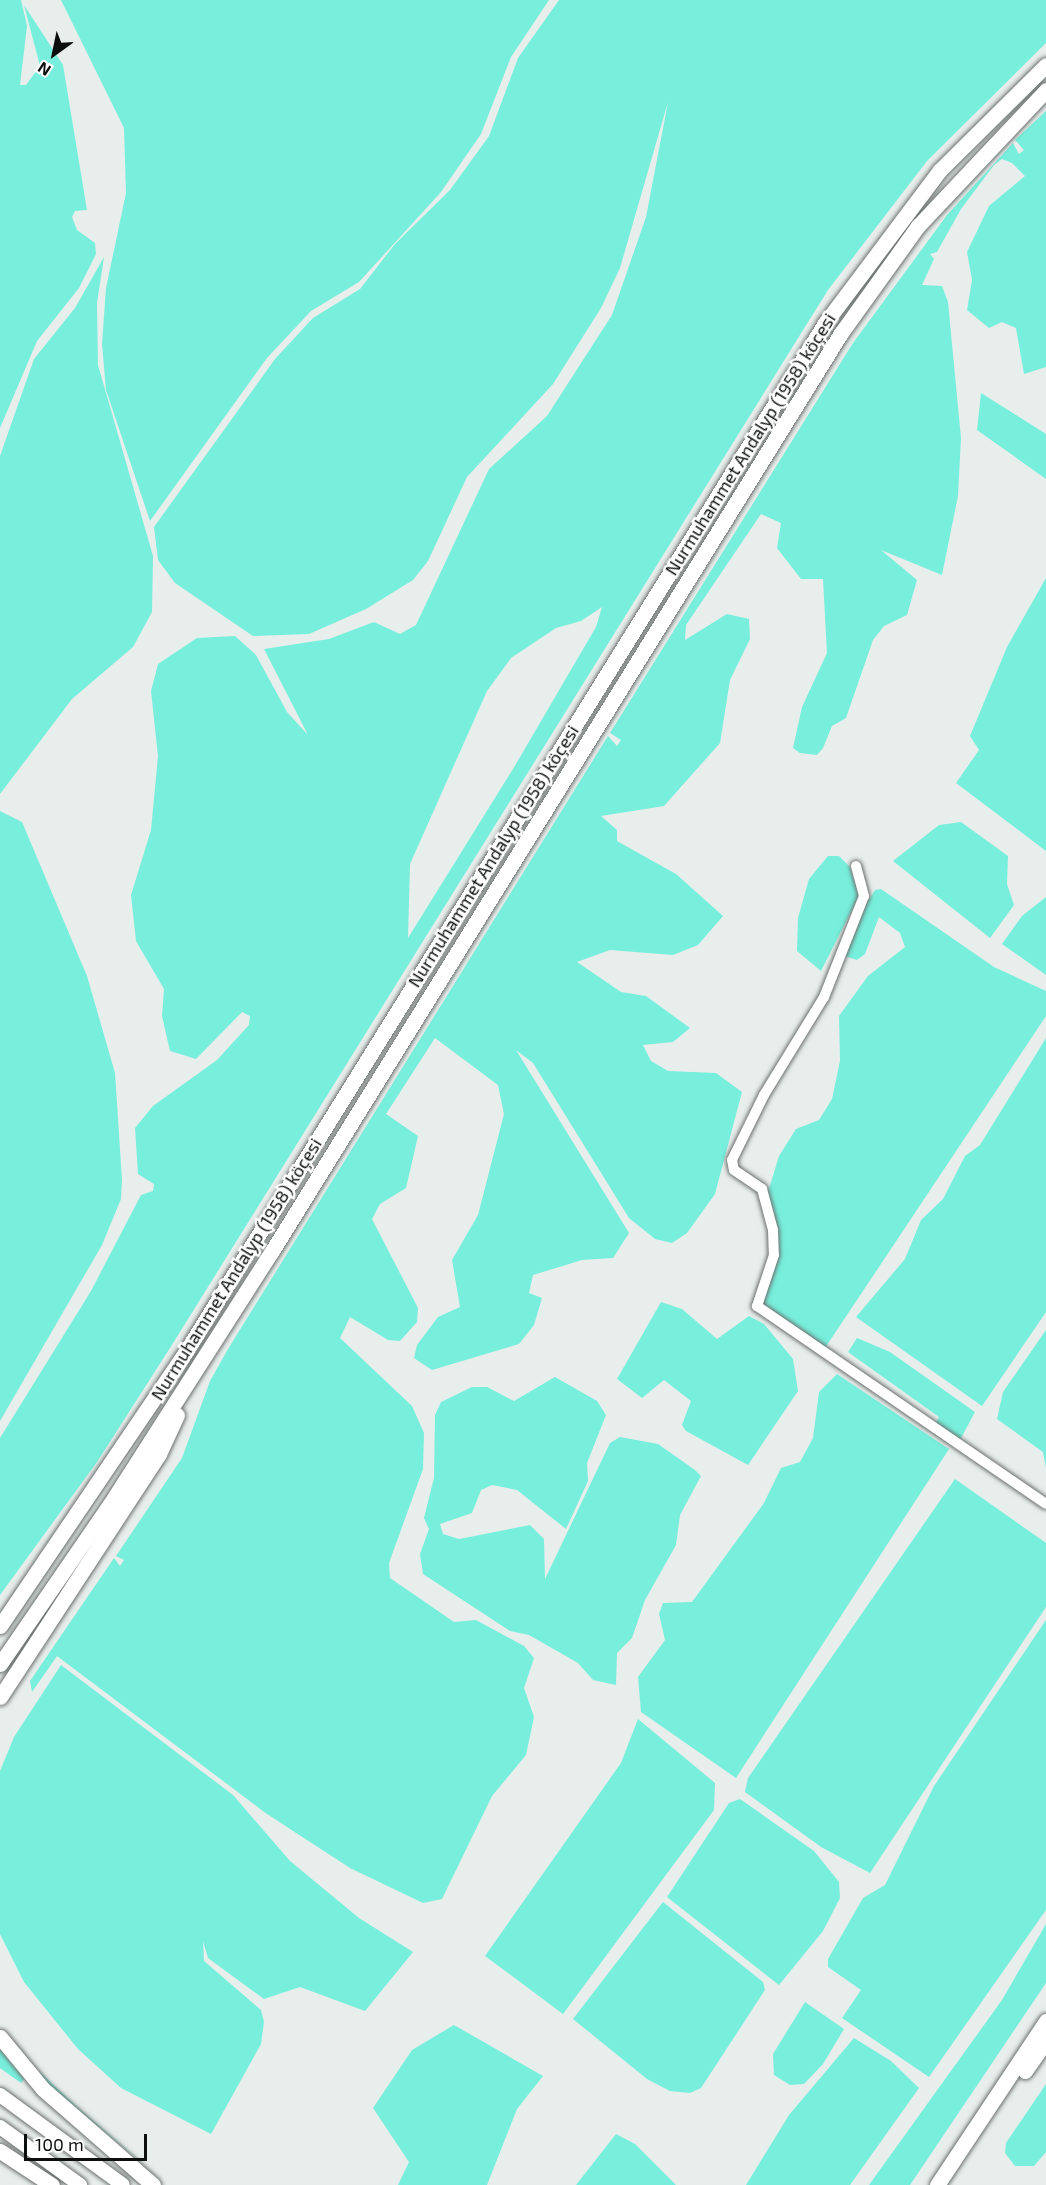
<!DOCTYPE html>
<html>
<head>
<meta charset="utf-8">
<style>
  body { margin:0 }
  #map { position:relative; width:1046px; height:2185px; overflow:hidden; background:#e8eeec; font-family:"Exo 2",sans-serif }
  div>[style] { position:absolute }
  .green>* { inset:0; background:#77efdc }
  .roads { filter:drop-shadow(0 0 2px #6b706f) drop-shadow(0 0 2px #6b706f) }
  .minor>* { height:10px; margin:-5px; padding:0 5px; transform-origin:5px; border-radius:5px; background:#fff }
  .secondary>* { height:14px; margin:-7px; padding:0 7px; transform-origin:7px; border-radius:7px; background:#fff }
  .primary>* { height:15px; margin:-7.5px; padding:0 7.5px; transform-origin:7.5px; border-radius:7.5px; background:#fff }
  span { translate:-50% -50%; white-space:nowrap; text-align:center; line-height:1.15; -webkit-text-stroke:5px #fff; paint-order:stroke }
  .street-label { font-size:18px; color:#0d0f0f }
  .north { position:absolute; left:24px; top:24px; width:60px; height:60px; -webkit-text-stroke:4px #fff; paint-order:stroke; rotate:213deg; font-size:16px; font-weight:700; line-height:24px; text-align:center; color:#0d0f0f }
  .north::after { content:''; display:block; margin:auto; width:21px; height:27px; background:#0d0f0f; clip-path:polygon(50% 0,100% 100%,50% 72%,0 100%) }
  .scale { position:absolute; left:24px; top:2134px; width:123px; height:27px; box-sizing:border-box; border:3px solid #0d0f0f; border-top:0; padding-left:8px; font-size:18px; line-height:21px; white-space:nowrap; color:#0d0f0f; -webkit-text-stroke:4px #fff; paint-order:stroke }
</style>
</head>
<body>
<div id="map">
  <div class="green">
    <div style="clip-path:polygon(0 0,21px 0,27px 26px,20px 85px,26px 85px,40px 66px,24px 5px,63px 65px,87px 210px,75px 211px,72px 217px,77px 230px,95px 243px,96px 254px,79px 288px,37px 341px,0 428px)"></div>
    <div style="clip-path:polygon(61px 0,549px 0,511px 57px,481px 134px,441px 192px,359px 282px,311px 311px,267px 358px,150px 521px,106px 390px,102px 344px,106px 288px,126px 193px,124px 128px)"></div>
    <div style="clip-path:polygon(evenodd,559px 0,1046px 0,1046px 43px,927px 161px,828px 290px,170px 1348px,97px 1462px,0 1595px,0 1438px,91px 1291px,141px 1195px,153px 1191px,154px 1184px,138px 1174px,135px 1128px,153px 1106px,217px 1060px,249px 1025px,250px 1016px,242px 1012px,196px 1059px,170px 1051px,162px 1016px,164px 989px,136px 941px,131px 895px,151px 830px,158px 756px,151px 691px,158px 664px,197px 638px,235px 636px,256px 655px,287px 712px,308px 735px,264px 649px,329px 639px,374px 622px,400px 634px,416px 625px,489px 469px,547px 416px,612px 315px,646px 217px,668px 102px,620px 268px,601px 308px,553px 384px,467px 477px,428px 561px,413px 580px,366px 609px,309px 634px,253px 636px,175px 583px,158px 560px,154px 527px,275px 359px,313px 318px,360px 289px,395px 244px,450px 190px,489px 136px,518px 58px,559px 0,602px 607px,596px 627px,513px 769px,408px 938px,410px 864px,487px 691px,511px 658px,556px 628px,581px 621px,602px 607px)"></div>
    <div style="clip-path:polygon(1046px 111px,1046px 367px,1024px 374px,1016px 328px,1002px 322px,989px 328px,967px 310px,972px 280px,967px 252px,989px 206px,1025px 176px,1012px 163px,1002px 159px,994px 165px,961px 209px,937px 252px,930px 254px,934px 259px,922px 285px,942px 286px,948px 302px,961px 438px,958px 496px,942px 575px,881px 550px,917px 580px,907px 615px,884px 626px,873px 640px,846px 718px,832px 726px,823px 748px,817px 755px,800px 753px,793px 748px,802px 707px,827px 653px,823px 579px,801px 579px,777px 548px,781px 523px,761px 514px,686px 625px,685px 640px,727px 614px,749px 619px,750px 639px,730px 680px,720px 743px,664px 806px,601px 816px,617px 830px,617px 841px,676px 874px,723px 916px,698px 945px,673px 955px,610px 950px,577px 962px,621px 992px,646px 996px,690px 1028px,673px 1042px,643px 1045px,651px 1061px,668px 1071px,716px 1073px,742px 1092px,715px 1194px,687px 1233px,672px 1243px,655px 1239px,629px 1218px,533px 1063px,516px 1050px,629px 1233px,613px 1258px,582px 1260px,533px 1275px,529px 1293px,542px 1298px,534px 1325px,519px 1344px,432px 1370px,414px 1358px,417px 1345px,438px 1317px,460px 1307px,452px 1260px,478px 1215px,504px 1114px,498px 1085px,435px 1038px,386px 1114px,418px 1136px,406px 1188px,380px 1204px,372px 1219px,418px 1308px,417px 1322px,400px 1341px,388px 1340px,350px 1317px,340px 1338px,412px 1406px,424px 1433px,423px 1469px,389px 1563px,390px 1578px,454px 1622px,476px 1620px,524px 1646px,534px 1658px,524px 1688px,534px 1717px,526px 1755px,492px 1796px,442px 1899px,423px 1903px,350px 1868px,267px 1814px,57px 1656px,32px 1692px,30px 1681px,114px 1558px,120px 1566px,124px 1560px,116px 1556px,182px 1458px,210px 1381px,228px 1349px,608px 736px,617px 746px,621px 740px,610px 733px,853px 343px,947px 215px,1013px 143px,1019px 154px,1024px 150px,1015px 140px)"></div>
    <div style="clip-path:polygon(104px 257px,97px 303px,98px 365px,153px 556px,152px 612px,133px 647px,72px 699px,0 794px,0 456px,34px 359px,75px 308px)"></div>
    <div style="clip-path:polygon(981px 393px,1046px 434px,1046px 479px,977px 430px)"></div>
    <div style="clip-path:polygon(1046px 578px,1046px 851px,956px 783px,979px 750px,970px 736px,1007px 647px)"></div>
    <div style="clip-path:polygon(0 811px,22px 822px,87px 976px,115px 1073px,122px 1180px,121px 1199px,102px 1245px,0 1421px)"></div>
    <div style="clip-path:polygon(961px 822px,1008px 856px,1007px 884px,1014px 905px,990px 938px,893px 861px,939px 825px)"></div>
    <div style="clip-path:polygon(828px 856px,839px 856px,850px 867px,859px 896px,821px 971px,797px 951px,798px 918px,809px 879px)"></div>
    <div style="clip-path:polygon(881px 889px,994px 967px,1046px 991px,1046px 1016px,825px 1348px,760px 1305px,778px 1244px,768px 1192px,779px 1156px,796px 1129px,819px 1120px,832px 1099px,840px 1061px,839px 1016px,868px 976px,905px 947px,900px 933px,879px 917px,865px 954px,857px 960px,841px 955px,855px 921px,875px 890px)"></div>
    <div style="clip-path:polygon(1046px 897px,1046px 975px,1002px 944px,1022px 916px)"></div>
    <div style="clip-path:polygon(1046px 1038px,1046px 1312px,982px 1406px,856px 1317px,905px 1259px,921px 1220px,943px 1199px,965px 1156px,980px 1145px)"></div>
    <div style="clip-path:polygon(661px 1302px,682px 1309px,717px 1339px,749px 1316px,764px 1324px,793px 1359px,798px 1391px,748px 1465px,686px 1431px,682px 1425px,691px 1401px,664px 1380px,642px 1398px,617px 1379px)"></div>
    <div style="clip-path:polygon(1046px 1330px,1046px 1468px,1043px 1452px,997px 1419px,1003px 1392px)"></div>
    <div style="clip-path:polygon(857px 1338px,890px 1352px,975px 1412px,959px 1442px,935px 1425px,939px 1417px,848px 1352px)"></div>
    <div style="clip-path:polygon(837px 1374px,949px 1449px,736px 1778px,641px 1712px,638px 1677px,665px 1640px,659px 1614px,663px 1603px,692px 1602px,764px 1503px,781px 1468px,800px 1462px,813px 1438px,819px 1392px)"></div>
    <div style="clip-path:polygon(555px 1377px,597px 1401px,606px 1415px,587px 1463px,588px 1481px,566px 1529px,517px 1490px,492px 1485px,481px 1490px,472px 1513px,440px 1524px,443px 1534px,459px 1539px,530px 1525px,544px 1539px,545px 1579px,610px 1443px,620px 1437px,658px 1444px,695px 1470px,701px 1476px,680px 1515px,676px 1545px,645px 1600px,632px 1638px,617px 1653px,616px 1685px,593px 1680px,578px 1663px,529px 1635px,510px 1631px,423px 1574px,420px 1554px,429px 1529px,424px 1518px,434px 1478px,435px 1415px,441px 1402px,472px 1387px,487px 1387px,514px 1401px)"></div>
    <div style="clip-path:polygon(955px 1479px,1046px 1543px,1046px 1607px,870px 1873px,821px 1847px,745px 1792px,748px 1778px)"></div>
    <div style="clip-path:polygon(1046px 1620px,1046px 1910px,929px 2077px,842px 2018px,861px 1990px,828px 1967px,828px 1959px,863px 1898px,885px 1885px,934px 1786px)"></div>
    <div style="clip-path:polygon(61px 1665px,233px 1795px,290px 1861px,359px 1918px,413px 1952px,365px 2011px,300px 1987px,264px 1999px,208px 1958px,203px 1941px,204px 1961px,261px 2010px,264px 2022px,261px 2044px,211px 2134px,121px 2088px,78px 2049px,24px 1982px,0 1934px,0 1771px,14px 1737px)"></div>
    <div style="clip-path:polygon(638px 1719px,715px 1783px,714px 1810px,563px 2014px,485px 1956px,621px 1763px)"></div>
    <div style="clip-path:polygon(740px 1799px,814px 1851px,839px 1882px,840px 1898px,823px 1931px,779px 1985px,667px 1897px,729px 1803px)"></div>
    <div style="clip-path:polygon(663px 1902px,763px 1982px,765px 1990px,701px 2088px,690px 2093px,670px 2091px,647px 2079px,573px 2019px)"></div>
    <div style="clip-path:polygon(1046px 1924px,1046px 1983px,910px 2185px,869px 2185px,1002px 2000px)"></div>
    <div style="clip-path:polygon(805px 2002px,844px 2029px,823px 2064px,804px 2084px,790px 2085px,774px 2075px,773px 2054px)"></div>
    <div style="clip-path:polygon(454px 2025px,543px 2076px,517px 2109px,487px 2185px,398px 2185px,409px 2162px,373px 2108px,412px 2050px)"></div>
    <div style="clip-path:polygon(854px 2038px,891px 2061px,919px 2088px,850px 2185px,746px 2185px,789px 2115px)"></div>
    <div style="clip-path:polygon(0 2049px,24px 2079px,21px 2083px,0 2068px)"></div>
    <div style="clip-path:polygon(41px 2073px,77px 2107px,153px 2171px,38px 2076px)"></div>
    <div style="clip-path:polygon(1046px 2084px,1046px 2152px,1034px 2166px,1015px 2166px,1005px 2153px,1006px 2143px)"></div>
    <div style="clip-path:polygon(616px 2134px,635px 2144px,676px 2185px,576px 2185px)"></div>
  </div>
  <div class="roads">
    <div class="minor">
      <div style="left:856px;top:866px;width:31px;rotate:75deg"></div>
      <div style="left:864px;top:896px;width:109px;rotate:111.6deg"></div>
      <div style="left:824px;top:997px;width:115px;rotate:121.5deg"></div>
      <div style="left:764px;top:1095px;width:72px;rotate:116.2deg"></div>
      <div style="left:732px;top:1160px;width:10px;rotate:79deg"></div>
      <div style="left:734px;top:1170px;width:34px;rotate:34deg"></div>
      <div style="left:762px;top:1189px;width:42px;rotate:75deg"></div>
      <div style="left:773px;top:1230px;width:25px;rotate:88deg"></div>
      <div style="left:774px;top:1255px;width:54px;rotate:108.4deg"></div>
      <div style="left:757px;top:1306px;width:350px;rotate:34.4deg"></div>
    </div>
    <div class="secondary">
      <div style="left:0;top:2095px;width:152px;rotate:36.2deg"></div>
      <div style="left:0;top:2127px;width:99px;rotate:35.9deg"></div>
    </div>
    <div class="primary">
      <div style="left:0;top:1626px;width:326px;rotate:-55.9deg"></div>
      <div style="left:183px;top:1356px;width:1216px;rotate:-58.14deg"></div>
      <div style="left:825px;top:323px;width:191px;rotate:-53.1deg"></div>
      <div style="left:940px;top:170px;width:149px;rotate:-44.7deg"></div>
      <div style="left:0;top:1664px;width:194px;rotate:-55.5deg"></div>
      <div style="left:110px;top:1504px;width:300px;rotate:-57.4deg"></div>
      <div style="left:272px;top:1251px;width:1080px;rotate:-58.21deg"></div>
      <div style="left:841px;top:333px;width:132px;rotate:-54.3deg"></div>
      <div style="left:918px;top:226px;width:187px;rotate:-46.7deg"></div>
      <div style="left:0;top:1697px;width:290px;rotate:-56.8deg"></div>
      <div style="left:159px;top:1454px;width:43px;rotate:-65.2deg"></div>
      <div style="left:0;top:2037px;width:67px;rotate:50.4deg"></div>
      <div style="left:43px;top:2089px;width:146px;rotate:41.1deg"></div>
      <div style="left:1025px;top:2071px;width:37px;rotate:-55deg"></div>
      <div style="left:0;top:2151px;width:62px;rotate:33.2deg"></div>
      <div style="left:937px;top:2185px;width:197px;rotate:-56.4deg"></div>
    </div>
  </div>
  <div class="street-label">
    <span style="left:750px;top:444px;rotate:-58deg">Nurmuhammet Andalyp (1958) köçesi</span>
    <span style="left:493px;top:856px;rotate:-58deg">Nurmuhammet Andalyp (1958) köçesi</span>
    <span style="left:236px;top:1269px;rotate:-58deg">Nurmuhammet Andalyp (1958) köçesi</span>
  </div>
  <div class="north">N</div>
  <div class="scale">100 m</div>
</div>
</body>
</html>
